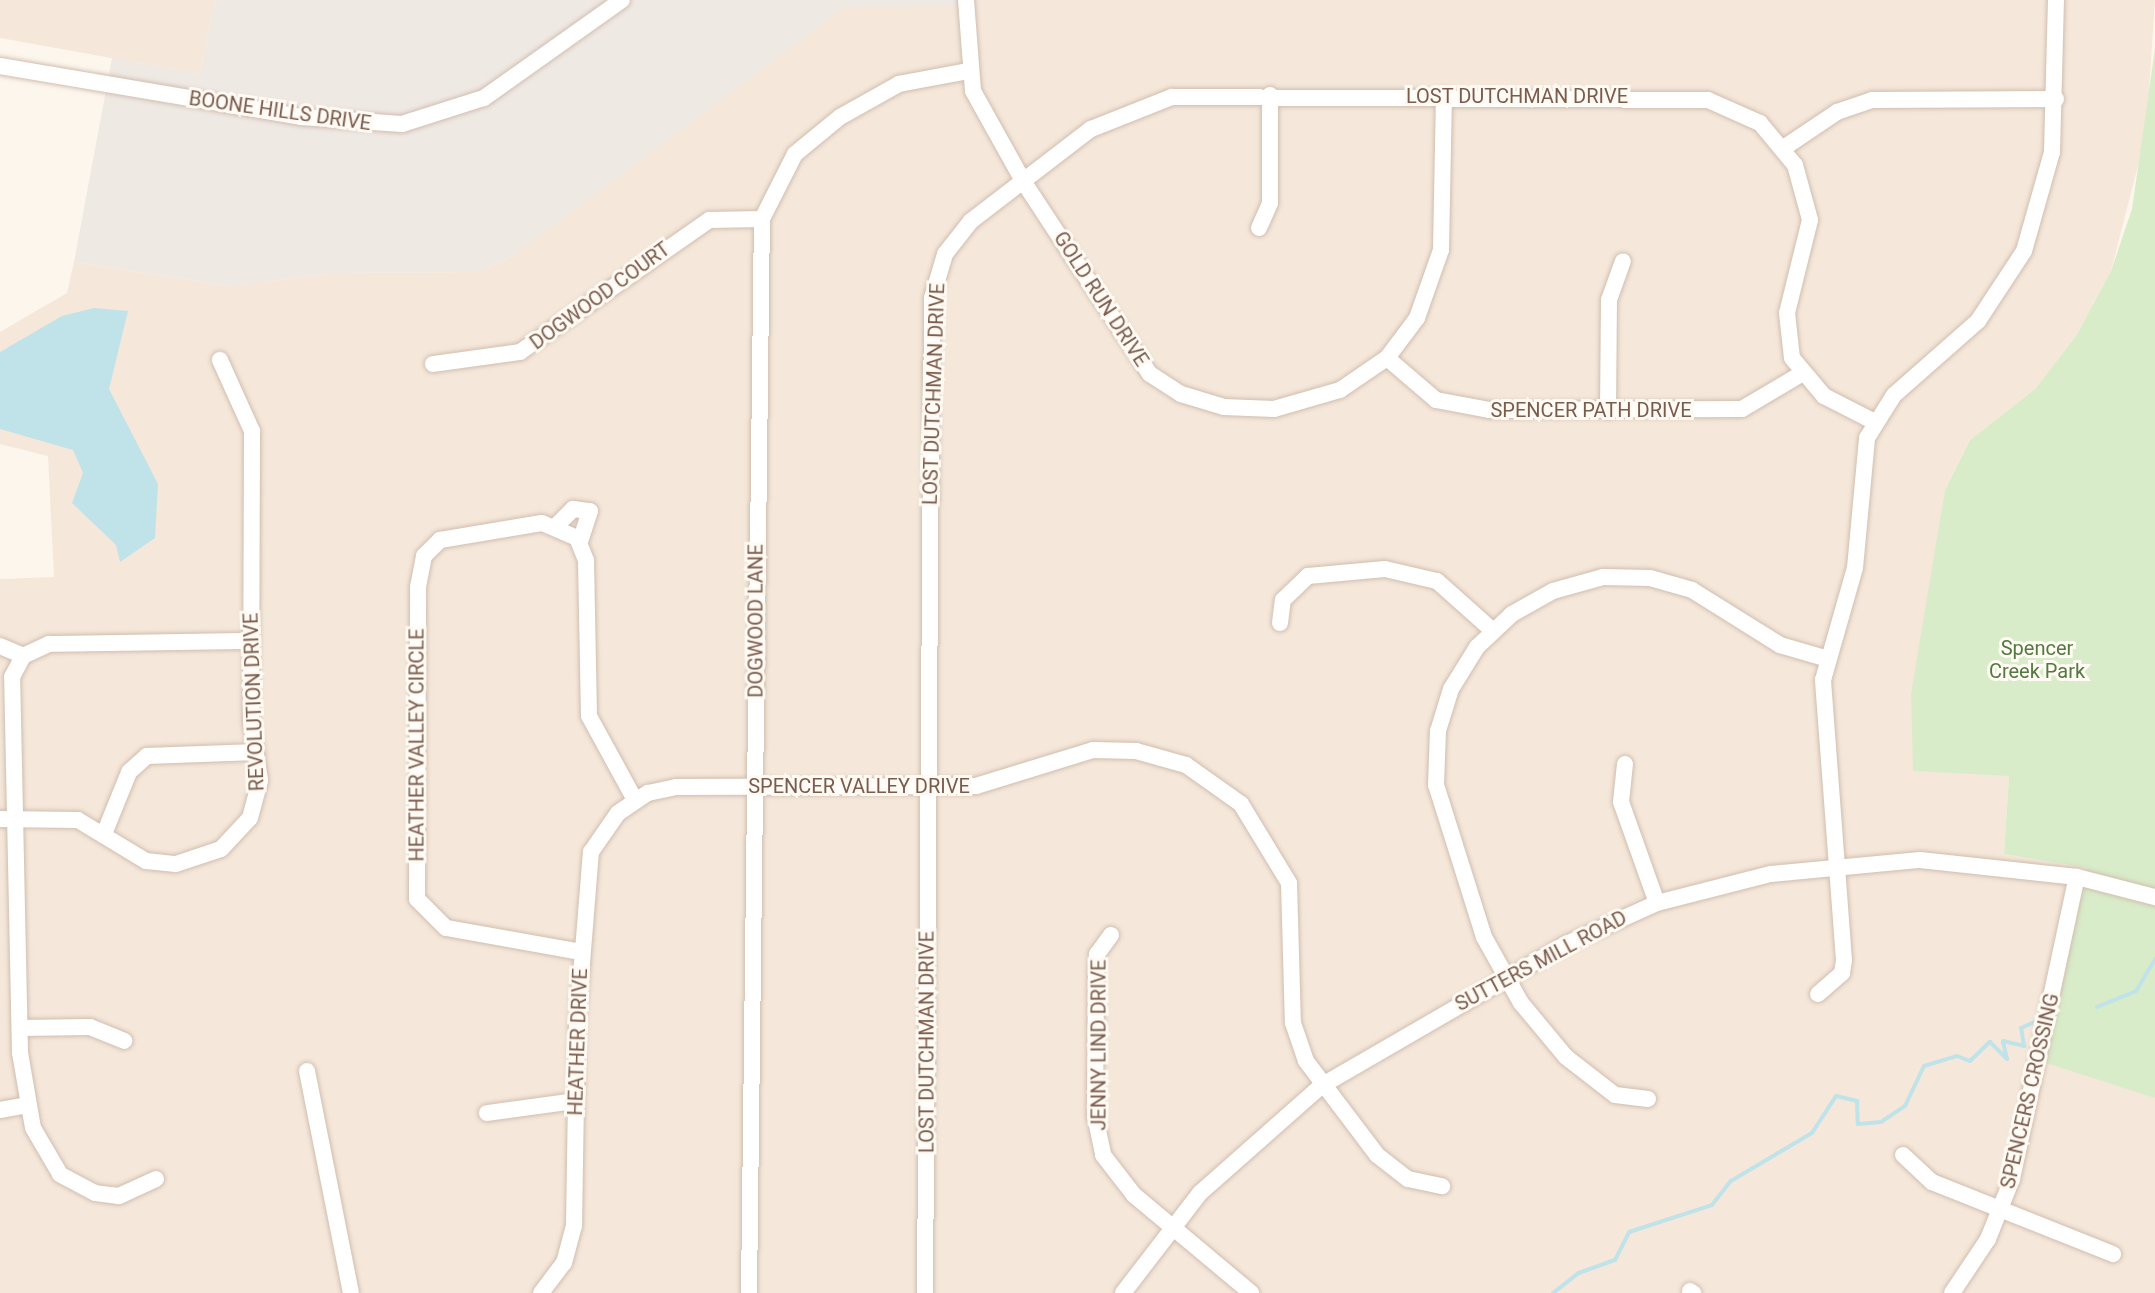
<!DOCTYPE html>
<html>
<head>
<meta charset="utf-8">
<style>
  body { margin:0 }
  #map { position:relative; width:2155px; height:1293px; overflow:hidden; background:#fdf6ec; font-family:Roboto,sans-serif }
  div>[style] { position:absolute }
  .residential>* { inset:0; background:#f5e8da }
  .industrial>* { inset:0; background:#efe9e4 }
  .green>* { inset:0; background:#d8ecc9 }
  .water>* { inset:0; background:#bfe3e8 }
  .stream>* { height:4px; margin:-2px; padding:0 2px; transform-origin:2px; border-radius:2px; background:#bfe3e8 }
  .roads { filter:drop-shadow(0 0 2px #d1beb0) drop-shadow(0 0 2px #d1beb0) }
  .minor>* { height:16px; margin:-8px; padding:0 8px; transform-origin:8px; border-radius:8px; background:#fff }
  span { translate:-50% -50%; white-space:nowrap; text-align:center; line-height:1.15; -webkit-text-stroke:6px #fffaf3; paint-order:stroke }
  .street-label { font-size:20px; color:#7a5c4d }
  .park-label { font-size:20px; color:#537a41 }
</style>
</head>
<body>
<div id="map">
  <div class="residential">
    <div style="clip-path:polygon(0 0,215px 0,200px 74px,0 38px)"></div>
    <div style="clip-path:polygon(974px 0,2155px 0,2146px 134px,2111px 271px,2076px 336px,2035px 389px,1970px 440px,1945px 490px,1930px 590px,2009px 776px,2004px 854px,2087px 868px,2122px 1085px,2155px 1098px,2155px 1293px,0 1293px,0 579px,54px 577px,48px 456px,0 444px,0 332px,67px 293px,74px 262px,228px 286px,335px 273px,477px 272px,506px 260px,845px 6px,973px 6px)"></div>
  </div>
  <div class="industrial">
    <div style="clip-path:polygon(215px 0,974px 0,974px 6px,845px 7px,506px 260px,477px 272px,336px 273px,228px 286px,74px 262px,112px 58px,200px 74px)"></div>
  </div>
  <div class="green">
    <div style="clip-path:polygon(2155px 48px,2155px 1098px,2046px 1063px,2087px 868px,2004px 854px,2009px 776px,1913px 771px,1911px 694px,1945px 490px,1970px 440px,2035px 389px,2076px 336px,2111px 271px,2132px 209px)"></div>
  </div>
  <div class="water">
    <div style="clip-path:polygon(94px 308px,128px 311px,109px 389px,158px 484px,155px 538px,120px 562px,116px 545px,72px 503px,83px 473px,73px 450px,0 429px,0 352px,62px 316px)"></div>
  </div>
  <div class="stream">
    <div style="left:2097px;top:1007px;width:42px;rotate:-22.3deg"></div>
    <div style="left:2136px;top:991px;width:37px;rotate:-59deg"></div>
    <div style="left:1553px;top:1293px;width:33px;rotate:-38deg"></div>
    <div style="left:1579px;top:1273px;width:38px;rotate:-20deg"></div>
    <div style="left:1615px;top:1260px;width:31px;rotate:-63deg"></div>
    <div style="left:1629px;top:1232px;width:87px;rotate:-18deg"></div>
    <div style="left:1712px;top:1205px;width:31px;rotate:-52deg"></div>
    <div style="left:1731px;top:1181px;width:94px;rotate:-30.7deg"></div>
    <div style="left:1812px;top:1133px;width:44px;rotate:-57deg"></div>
    <div style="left:1836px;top:1096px;width:22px;rotate:13deg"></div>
    <div style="left:1857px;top:1101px;width:23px;rotate:88deg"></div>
    <div style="left:1858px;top:1124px;width:23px;rotate:-5deg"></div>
    <div style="left:1881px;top:1122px;width:29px;rotate:-34deg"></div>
    <div style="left:1905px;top:1106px;width:44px;rotate:-64.6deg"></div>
    <div style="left:1924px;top:1066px;width:34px;rotate:-17deg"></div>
    <div style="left:1957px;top:1056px;width:14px;rotate:21deg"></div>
    <div style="left:1970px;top:1061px;width:28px;rotate:-44deg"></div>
    <div style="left:1990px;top:1042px;width:24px;rotate:45deg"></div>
    <div style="left:2007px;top:1059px;width:18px;rotate:-103deg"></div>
    <div style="left:2003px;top:1041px;width:22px;rotate:13deg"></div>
    <div style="left:2024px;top:1046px;width:18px;rotate:-99deg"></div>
    <div style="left:2021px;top:1028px;width:17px;rotate:-24deg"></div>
  </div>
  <div class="roads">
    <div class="minor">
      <div style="left:966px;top:0;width:91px;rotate:85.6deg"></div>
      <div style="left:973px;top:91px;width:103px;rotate:60.9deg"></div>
      <div style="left:1023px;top:181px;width:231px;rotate:56.7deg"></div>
      <div style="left:1150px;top:374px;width:37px;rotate:33deg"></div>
      <div style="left:1181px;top:394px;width:45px;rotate:16.8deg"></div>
      <div style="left:1224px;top:407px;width:50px;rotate:2.3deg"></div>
      <div style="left:1274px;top:409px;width:69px;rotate:-16.1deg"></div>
      <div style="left:1340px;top:390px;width:57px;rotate:-34.2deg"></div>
      <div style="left:1387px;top:358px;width:50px;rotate:-53.1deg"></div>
      <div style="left:1417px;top:318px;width:72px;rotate:-70.6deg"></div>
      <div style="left:1441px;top:250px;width:154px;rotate:-88.9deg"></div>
      <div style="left:0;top:66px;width:305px;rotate:9.6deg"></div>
      <div style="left:301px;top:117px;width:101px;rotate:4deg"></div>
      <div style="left:402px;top:124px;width:86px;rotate:-17.6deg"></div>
      <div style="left:484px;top:98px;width:169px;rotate:-35.4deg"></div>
      <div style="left:1785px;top:147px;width:63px;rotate:-33.9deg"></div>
      <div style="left:1837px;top:112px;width:37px;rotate:-19deg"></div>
      <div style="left:1872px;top:100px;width:184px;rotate:-0.3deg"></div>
      <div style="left:1259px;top:228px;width:27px;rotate:-66deg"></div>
      <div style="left:1270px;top:203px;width:108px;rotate:-90deg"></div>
      <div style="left:1387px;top:358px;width:65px;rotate:40.6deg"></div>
      <div style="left:1436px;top:400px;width:55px;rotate:10.5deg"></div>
      <div style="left:1490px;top:410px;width:252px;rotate:-0.2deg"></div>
      <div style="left:1742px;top:409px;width:69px;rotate:-30.7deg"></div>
      <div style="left:433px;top:364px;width:88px;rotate:-7.9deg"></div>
      <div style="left:520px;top:352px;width:231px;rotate:-34.9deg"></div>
      <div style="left:709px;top:220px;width:53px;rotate:-1.1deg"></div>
      <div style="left:1608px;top:411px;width:111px;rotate:-89.5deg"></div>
      <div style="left:1609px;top:300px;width:41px;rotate:-70.3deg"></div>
      <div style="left:557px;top:525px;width:23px;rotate:-45deg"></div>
      <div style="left:573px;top:509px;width:17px;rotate:7deg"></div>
      <div style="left:590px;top:511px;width:33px;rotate:108deg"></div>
      <div style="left:1280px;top:623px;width:23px;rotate:-83deg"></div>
      <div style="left:1283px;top:600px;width:35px;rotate:-44deg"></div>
      <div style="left:1308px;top:576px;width:77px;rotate:-5.2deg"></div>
      <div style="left:1385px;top:569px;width:53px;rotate:13deg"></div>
      <div style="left:1437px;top:581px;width:74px;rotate:41.7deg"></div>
      <div style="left:0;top:646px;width:25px;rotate:23deg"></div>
      <div style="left:1625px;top:764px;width:38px;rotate:96deg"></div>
      <div style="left:1621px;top:802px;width:107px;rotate:70.4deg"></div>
      <div style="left:0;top:819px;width:78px;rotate:0.7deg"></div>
      <div style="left:78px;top:820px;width:79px;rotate:31.1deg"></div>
      <div style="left:146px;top:861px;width:30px;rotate:6deg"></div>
      <div style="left:176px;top:864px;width:47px;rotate:-18.4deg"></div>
      <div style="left:221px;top:849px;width:42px;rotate:-46.9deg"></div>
      <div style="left:250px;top:818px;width:39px;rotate:-75deg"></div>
      <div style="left:260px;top:780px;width:60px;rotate:-98.7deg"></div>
      <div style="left:251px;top:721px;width:290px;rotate:-89.8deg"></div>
      <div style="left:252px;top:431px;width:78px;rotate:-114.3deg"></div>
      <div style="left:104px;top:834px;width:67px;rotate:-68deg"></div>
      <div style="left:129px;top:772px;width:24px;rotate:-42deg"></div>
      <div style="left:147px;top:756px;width:109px;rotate:-2.1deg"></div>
      <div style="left:1111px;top:935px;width:24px;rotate:126deg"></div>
      <div style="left:1097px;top:954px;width:21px;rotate:93deg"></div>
      <div style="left:1096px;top:975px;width:141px;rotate:90.4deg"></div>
      <div style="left:1095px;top:1116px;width:40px;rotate:78deg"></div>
      <div style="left:1103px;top:1155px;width:51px;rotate:52.2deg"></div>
      <div style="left:1134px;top:1195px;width:153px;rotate:39.9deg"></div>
      <div style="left:581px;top:952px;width:137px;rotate:-169.9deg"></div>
      <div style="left:446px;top:928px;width:41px;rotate:-135deg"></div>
      <div style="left:417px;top:899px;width:312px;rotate:-89.8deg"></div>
      <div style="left:418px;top:587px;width:32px;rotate:-79deg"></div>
      <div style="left:424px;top:556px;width:23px;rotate:-45deg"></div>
      <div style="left:440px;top:540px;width:103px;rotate:-9.5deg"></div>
      <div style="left:542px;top:523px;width:38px;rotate:23deg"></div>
      <div style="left:577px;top:538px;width:24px;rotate:68deg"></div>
      <div style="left:586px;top:560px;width:156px;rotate:88.9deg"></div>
      <div style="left:589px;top:716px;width:96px;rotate:61.3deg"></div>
      <div style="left:1818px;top:994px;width:32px;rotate:-41deg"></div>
      <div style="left:1842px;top:973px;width:13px;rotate:-81deg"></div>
      <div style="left:1844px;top:960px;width:281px;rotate:-94.3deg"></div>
      <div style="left:1823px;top:680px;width:116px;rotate:-74.1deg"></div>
      <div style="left:1855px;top:568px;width:131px;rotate:-84.7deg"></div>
      <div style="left:1867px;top:438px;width:51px;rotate:-57.9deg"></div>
      <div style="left:1894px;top:395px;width:112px;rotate:-41.4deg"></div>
      <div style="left:1978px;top:321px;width:84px;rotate:-56.7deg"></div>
      <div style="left:2024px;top:251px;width:103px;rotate:-74.2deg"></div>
      <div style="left:2052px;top:152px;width:152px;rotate:-88.5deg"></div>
      <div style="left:20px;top:1028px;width:70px;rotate:-0.8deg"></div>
      <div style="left:90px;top:1027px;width:37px;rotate:22deg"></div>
      <div style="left:307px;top:1071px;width:226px;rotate:78.8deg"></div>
      <div style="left:1648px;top:1099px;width:33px;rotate:-173deg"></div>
      <div style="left:1615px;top:1095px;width:62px;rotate:-142.2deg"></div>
      <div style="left:1566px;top:1057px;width:70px;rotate:-129.8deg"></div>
      <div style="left:1521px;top:1003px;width:76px;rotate:-119.3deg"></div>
      <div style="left:1484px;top:937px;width:159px;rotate:-107.5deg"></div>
      <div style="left:1436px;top:785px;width:54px;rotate:-87.9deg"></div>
      <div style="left:1438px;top:731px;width:44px;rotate:-72.8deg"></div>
      <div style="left:1451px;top:689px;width:49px;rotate:-58.2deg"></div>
      <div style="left:1477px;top:647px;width:48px;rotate:-43.3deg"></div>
      <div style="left:1512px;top:614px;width:47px;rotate:-29.3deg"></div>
      <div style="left:1553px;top:591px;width:52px;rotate:-15.6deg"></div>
      <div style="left:1603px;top:577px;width:47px;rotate:1.2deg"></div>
      <div style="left:1650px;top:578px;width:44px;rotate:15.9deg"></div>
      <div style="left:1692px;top:590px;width:104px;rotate:32deg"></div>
      <div style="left:1780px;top:645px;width:50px;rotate:16.3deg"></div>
      <div style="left:0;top:1110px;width:29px;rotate:-10deg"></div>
      <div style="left:487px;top:1113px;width:89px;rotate:-7.8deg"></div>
      <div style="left:1903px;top:1155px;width:40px;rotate:43deg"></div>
      <div style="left:1932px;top:1182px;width:195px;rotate:21.7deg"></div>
      <div style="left:156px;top:1179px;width:41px;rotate:155.3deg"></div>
      <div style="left:119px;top:1196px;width:24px;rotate:-173deg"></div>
      <div style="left:95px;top:1193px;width:40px;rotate:-152deg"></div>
      <div style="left:60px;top:1174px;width:53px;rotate:-120.4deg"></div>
      <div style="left:33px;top:1128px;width:76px;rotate:-99.8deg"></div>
      <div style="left:20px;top:1053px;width:376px;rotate:-91.2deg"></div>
      <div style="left:12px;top:677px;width:24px;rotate:-62deg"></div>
      <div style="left:23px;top:656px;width:29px;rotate:-25deg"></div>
      <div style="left:49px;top:644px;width:202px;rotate:-0.9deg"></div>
      <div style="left:1690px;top:1291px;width:4px;rotate:34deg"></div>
      <div style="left:541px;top:1293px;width:38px;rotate:-53deg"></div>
      <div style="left:564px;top:1263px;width:38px;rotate:-75deg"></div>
      <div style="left:574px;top:1226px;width:201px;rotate:-89.1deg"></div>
      <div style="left:577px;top:1025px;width:174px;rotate:-85.4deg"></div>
      <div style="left:591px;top:852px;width:47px;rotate:-55.3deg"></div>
      <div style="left:618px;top:813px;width:36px;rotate:-34deg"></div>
      <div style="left:648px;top:793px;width:29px;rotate:-12deg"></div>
      <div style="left:676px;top:787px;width:300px;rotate:-0.2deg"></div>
      <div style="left:976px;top:786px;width:122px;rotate:-17.1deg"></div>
      <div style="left:1093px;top:750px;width:43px;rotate:1.3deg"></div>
      <div style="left:1136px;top:751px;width:52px;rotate:15.6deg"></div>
      <div style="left:1186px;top:765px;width:67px;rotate:35.3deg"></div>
      <div style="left:1241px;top:804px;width:92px;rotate:58.7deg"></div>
      <div style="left:1289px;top:883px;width:140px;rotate:88.4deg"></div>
      <div style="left:1293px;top:1023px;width:40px;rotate:71.1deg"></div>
      <div style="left:1306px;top:1061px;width:118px;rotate:52.9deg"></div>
      <div style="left:1377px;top:1155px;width:39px;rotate:38deg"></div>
      <div style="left:1408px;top:1179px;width:35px;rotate:12deg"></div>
      <div style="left:749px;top:1293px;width:1074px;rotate:-89.31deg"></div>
      <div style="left:762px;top:219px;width:73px;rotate:-63.1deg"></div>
      <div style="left:795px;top:154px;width:58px;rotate:-39.4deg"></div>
      <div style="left:840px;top:117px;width:68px;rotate:-29.2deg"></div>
      <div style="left:899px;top:84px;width:70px;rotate:-10.7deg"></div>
      <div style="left:925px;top:1293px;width:995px;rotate:-89.6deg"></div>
      <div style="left:932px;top:298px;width:46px;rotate:-73.5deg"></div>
      <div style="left:945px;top:254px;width:42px;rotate:-51.8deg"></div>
      <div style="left:971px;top:221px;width:151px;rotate:-37.5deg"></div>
      <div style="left:1091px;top:129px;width:87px;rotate:-21.6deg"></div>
      <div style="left:1172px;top:97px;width:536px;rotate:0.32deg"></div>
      <div style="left:1708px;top:100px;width:57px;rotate:23.9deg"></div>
      <div style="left:1760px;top:123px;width:55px;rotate:50.2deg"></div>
      <div style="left:1795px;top:165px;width:57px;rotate:74.7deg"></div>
      <div style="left:1810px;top:220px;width:96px;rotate:103.9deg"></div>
      <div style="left:1787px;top:313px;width:45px;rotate:83.7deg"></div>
      <div style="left:1792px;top:358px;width:50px;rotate:49.9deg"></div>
      <div style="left:1824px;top:396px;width:57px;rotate:27deg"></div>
      <div style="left:1123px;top:1293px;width:126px;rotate:-52.4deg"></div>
      <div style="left:1200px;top:1193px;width:162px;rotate:-41.5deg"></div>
      <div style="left:1321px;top:1086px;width:281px;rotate:-30.1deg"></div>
      <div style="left:1564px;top:945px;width:102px;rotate:-24.3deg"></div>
      <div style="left:1657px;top:903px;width:118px;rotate:-14.3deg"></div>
      <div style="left:1771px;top:874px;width:150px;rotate:-5.4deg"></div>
      <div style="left:1920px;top:860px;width:158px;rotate:6.2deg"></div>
      <div style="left:2077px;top:877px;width:81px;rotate:14.4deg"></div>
      <div style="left:1952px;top:1293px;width:65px;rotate:-56.3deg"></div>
      <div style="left:1988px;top:1239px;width:65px;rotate:-68.2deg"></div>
      <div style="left:2012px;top:1179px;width:309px;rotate:-77.9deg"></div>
    </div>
  </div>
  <div class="street-label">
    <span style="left:1517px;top:96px">LOST DUTCHMAN DRIVE</span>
    <span style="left:280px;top:111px;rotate:8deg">BOONE HILLS DRIVE</span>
    <span style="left:600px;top:296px;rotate:-36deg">DOGWOOD COURT</span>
    <span style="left:1101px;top:299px;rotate:57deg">GOLD RUN DRIVE</span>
    <span style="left:934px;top:394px;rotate:-88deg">LOST DUTCHMAN DRIVE</span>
    <span style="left:1591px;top:410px">SPENCER PATH DRIVE</span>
    <span style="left:756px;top:621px;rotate:-90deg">DOGWOOD LANE</span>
    <span style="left:254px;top:702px;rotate:-92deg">REVOLUTION DRIVE</span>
    <span style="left:417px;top:745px;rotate:-90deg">HEATHER VALLEY CIRCLE</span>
    <span style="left:859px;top:786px">SPENCER VALLEY DRIVE</span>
    <span style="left:1541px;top:961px;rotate:-28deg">SUTTERS MILL ROAD</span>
    <span style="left:578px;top:1042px;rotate:-88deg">HEATHER DRIVE</span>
    <span style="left:927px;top:1042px;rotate:-90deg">LOST DUTCHMAN DRIVE</span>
    <span style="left:1099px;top:1045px;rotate:-90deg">JENNY LIND DRIVE</span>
    <span style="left:2030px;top:1091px;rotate:-77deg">SPENCERS CROSSING</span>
  </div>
  <div class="park-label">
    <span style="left:2037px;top:660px">Spencer<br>Creek Park</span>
  </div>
</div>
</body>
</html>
